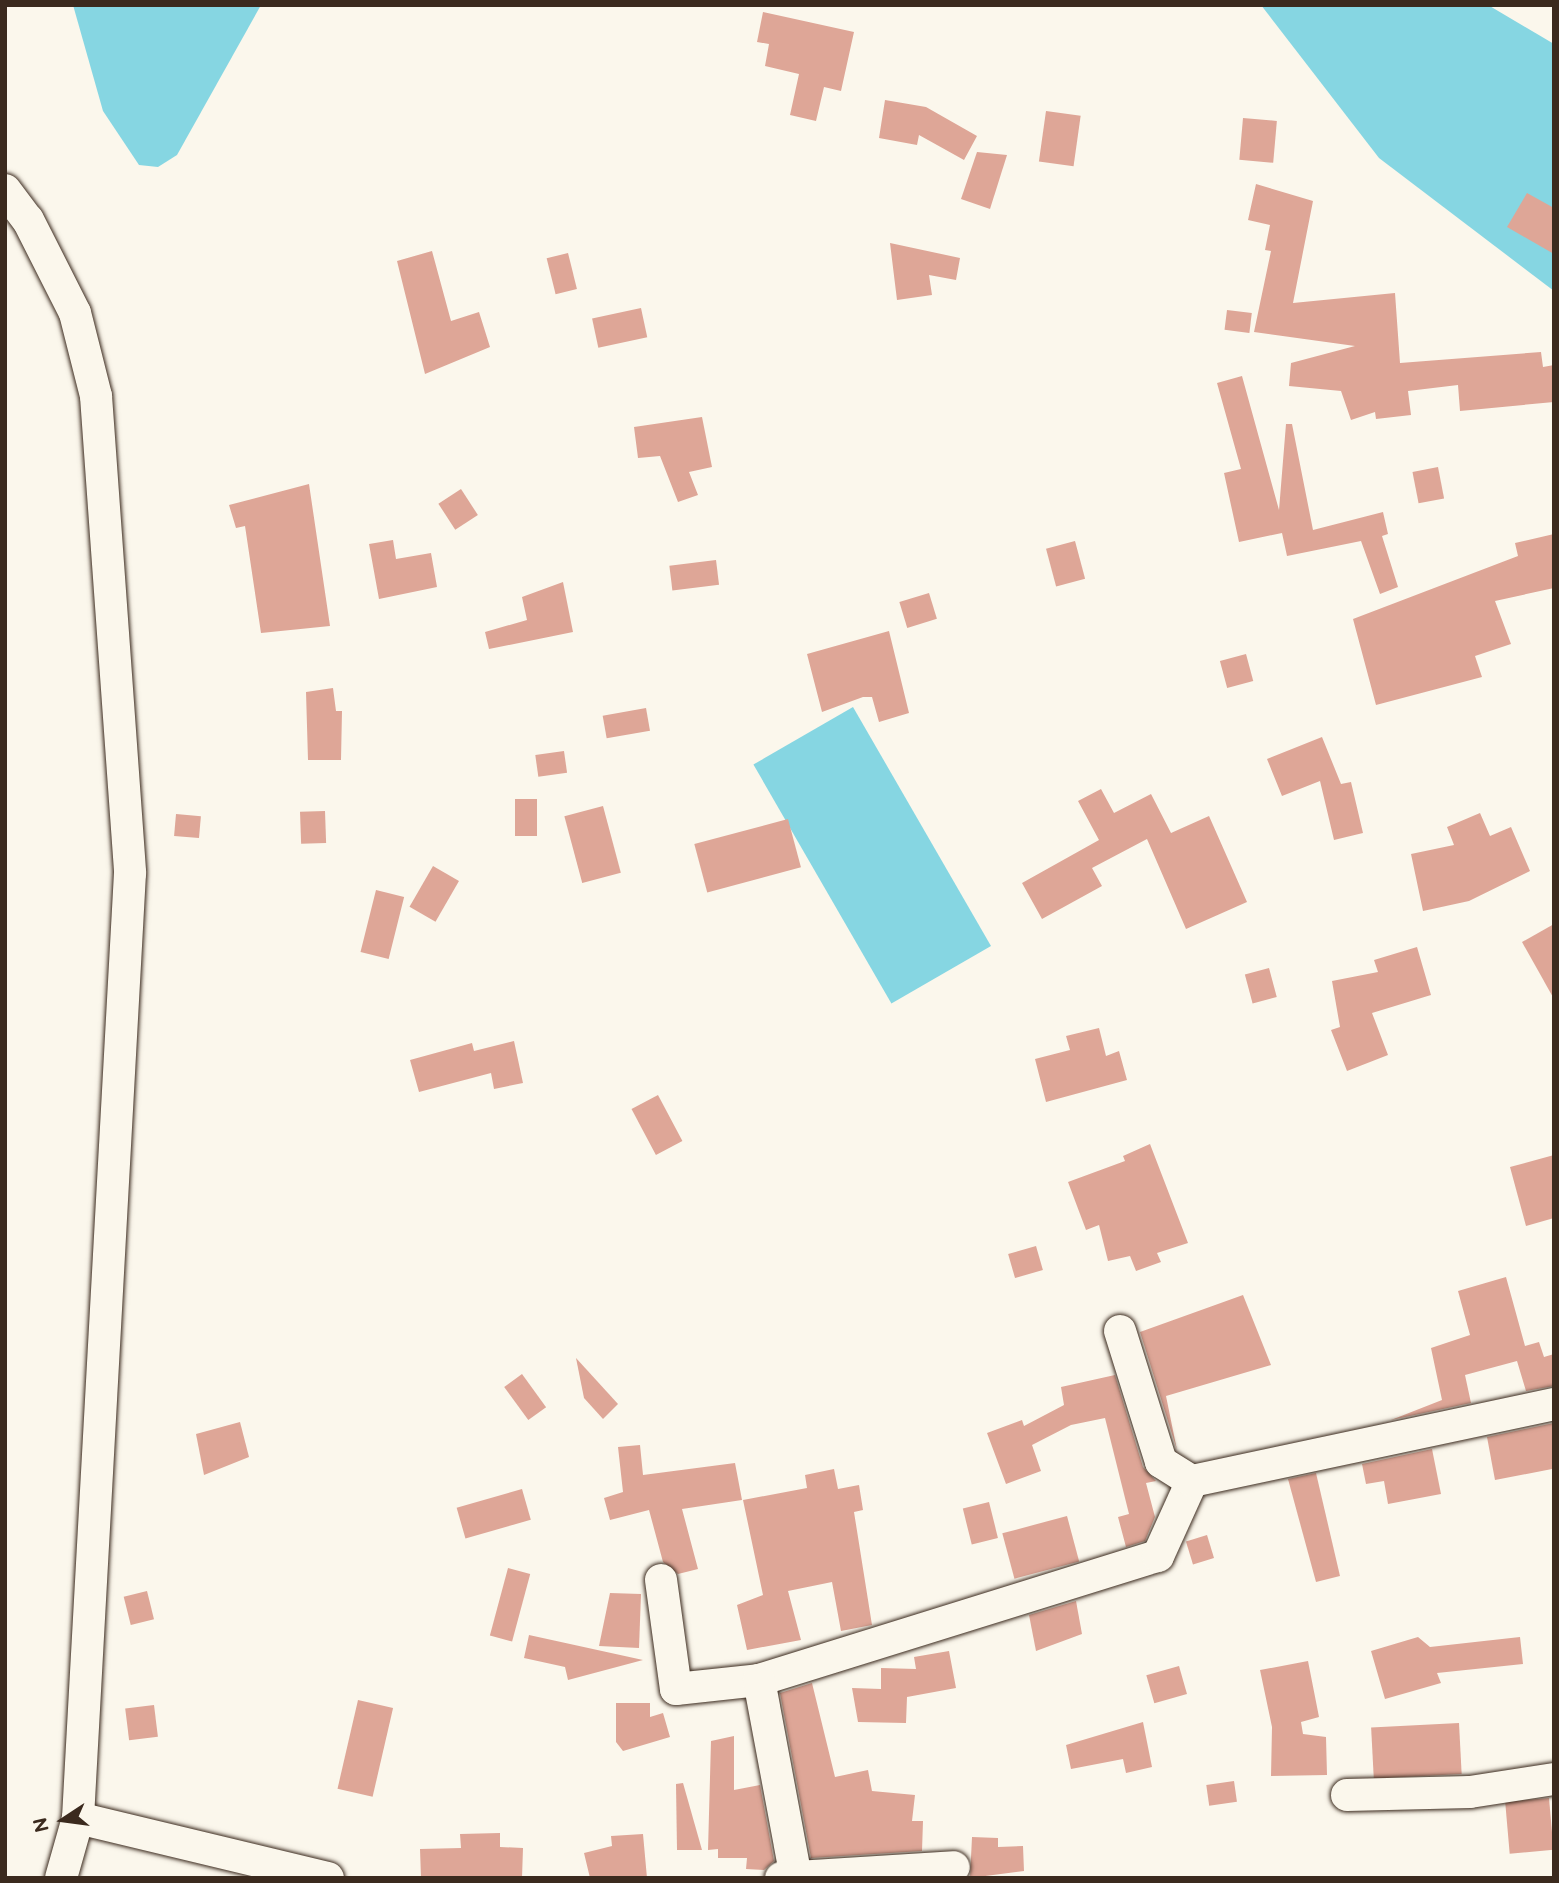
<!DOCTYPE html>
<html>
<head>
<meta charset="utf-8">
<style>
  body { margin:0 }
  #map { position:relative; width:1559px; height:1883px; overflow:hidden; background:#fbf7ec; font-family:"Balsamiq Sans",sans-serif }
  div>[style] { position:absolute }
  .water>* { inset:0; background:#86d6e2; transform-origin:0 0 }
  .building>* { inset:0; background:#dea697; transform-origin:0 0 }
  .roads { filter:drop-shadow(0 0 2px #3b2a1e) drop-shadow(0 0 2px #3b2a1e) }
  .minor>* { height:32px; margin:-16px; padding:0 16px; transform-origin:16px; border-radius:16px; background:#fbf7ec }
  span { translate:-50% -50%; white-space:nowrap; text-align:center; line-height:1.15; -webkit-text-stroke:5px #fbf7ec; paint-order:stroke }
  .frame { position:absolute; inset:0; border:7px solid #3b2a1e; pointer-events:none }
  .north { position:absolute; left:28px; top:1785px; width:70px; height:70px; -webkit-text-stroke:5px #fbf7ec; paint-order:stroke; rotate:257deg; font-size:19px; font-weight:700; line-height:28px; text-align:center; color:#3b2a1e }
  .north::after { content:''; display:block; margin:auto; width:24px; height:32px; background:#3b2a1e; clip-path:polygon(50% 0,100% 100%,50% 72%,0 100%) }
</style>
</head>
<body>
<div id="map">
  <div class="water">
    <div style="clip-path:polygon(73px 5px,261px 5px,177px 155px,158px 167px,139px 165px,103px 111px)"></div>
    <div style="clip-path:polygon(1261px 5px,1488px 5px,1554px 44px,1554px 291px,1379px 158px)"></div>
    <div style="left:853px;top:707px;width:276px;height:115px;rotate:60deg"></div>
  </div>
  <div class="building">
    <div style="clip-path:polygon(763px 12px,854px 32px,841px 91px,824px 87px,816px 121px,790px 115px,799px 74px,765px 66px,769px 44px,757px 42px)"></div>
    <div style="clip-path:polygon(885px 100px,926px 107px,977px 136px,964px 160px,919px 135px,917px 145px,879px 138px)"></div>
    <div style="left:1046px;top:111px;width:35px;height:51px;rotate:8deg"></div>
    <div style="left:1243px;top:118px;width:34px;height:42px;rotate:5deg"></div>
    <div style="clip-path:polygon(977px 152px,1007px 155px,990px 209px,961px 199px)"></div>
    <div style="clip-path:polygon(1256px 184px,1313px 201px,1293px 303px,1395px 293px,1400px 363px,1541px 352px,1543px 367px,1554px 365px,1554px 402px,1460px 411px,1458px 385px,1408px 391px,1411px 415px,1376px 419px,1375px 412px,1351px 420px,1341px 391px,1289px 386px,1291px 363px,1355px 346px,1254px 332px,1271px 251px,1265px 250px,1270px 225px,1248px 220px)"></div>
    <div style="clip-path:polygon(1527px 193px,1554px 208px,1554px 254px,1507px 227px)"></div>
    <div style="clip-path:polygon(890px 243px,960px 258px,956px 280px,929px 275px,932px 295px,897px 300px)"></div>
    <div style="clip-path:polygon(432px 251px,451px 321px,479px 312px,490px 347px,425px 374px,397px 261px)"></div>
    <div style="left:568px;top:253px;width:37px;height:22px;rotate:76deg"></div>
    <div style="left:641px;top:308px;width:30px;height:50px;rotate:78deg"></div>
    <div style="left:1227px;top:310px;width:25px;height:20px;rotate:7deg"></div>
    <div style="clip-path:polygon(1242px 376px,1279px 510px,1286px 424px,1292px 424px,1313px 530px,1383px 512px,1388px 534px,1382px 536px,1398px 587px,1380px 594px,1361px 541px,1287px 556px,1282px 533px,1239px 542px,1224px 473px,1241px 469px,1217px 383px)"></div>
    <div style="clip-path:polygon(702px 417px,712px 467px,689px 472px,698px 495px,678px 502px,660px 456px,638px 458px,634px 427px)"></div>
    <div style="left:1438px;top:467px;width:32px;height:26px;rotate:79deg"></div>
    <div style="clip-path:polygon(309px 484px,330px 626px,261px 633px,245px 526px,236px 528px,229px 505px)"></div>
    <div style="left:461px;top:489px;width:31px;height:27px;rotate:57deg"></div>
    <div style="clip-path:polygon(1554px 534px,1554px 588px,1495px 601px,1511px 644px,1475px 656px,1482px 677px,1376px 705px,1353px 619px,1518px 556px,1515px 543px)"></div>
    <div style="clip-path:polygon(393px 540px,396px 559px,431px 553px,437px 587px,379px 599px,369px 544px)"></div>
    <div style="left:1075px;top:541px;width:39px;height:30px;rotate:75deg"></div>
    <div style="left:716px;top:560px;width:25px;height:47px;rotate:83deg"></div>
    <div style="clip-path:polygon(563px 582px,573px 632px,489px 649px,485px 632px,527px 620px,522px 597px)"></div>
    <div style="left:929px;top:593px;width:27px;height:31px;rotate:73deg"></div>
    <div style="clip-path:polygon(889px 631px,909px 713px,879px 722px,872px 697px,863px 697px,822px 712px,807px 654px)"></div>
    <div style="left:1246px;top:654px;width:28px;height:27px;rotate:75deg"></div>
    <div style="clip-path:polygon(333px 688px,336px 711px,342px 711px,341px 760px,308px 760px,306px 692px)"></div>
    <div style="left:646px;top:708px;width:23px;height:44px;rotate:80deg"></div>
    <div style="clip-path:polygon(1322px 737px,1341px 784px,1351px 782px,1363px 833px,1334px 840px,1320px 781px,1282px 796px,1267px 759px)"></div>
    <div style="left:564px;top:751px;width:22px;height:29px;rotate:82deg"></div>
    <div style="clip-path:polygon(1101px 789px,1114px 813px,1151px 794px,1171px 833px,1209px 816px,1247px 902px,1186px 929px,1147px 839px,1092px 868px,1102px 886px,1042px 919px,1022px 883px,1099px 840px,1078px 801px)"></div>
    <div style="left:515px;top:799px;width:22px;height:37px"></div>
    <div style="left:603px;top:806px;width:69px;height:40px;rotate:75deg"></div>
    <div style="left:325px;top:811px;width:32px;height:25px;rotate:88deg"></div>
    <div style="clip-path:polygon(1480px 813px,1490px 836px,1511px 827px,1530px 871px,1469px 901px,1423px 911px,1411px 854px,1454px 845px,1447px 827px)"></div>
    <div style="left:176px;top:814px;width:25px;height:22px;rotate:5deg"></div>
    <div style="left:788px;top:819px;width:50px;height:97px;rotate:75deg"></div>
    <div style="left:433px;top:866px;width:30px;height:47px;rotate:30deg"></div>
    <div style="left:376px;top:890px;width:29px;height:64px;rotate:14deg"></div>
    <div style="clip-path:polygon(1554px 924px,1554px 999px,1522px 942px)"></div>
    <div style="clip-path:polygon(1417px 947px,1431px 995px,1372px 1013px,1388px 1055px,1347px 1071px,1331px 1030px,1340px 1027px,1332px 981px,1378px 972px,1374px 960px)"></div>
    <div style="left:1269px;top:968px;width:30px;height:25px;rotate:75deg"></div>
    <div style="clip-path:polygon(1099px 1028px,1106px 1056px,1119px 1051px,1127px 1080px,1046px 1102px,1035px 1059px,1070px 1050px,1066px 1036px)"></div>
    <div style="clip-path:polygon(514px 1041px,523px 1083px,494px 1089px,491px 1073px,419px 1092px,410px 1060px,472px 1043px,474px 1051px)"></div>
    <div style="left:658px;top:1095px;width:52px;height:30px;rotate:62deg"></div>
    <div style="clip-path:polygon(1150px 1144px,1188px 1243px,1157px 1253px,1161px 1262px,1136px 1271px,1130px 1256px,1108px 1261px,1099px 1225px,1086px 1230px,1068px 1182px,1125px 1161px,1123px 1156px)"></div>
    <div style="clip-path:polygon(1554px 1155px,1554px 1218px,1526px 1226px,1510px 1167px)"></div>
    <div style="left:1036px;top:1246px;width:25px;height:29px;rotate:74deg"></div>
    <div style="clip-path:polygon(1506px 1277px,1525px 1346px,1539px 1342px,1544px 1357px,1554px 1354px,1554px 1386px,1526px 1391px,1517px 1361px,1465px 1375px,1471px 1403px,1391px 1420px,1442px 1400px,1431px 1348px,1470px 1335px,1458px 1291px)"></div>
    <div style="clip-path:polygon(1243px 1295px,1271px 1365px,1166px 1396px,1177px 1450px,1140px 1332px)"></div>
    <div style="clip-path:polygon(576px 1358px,618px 1404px,603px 1419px,584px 1398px)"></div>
    <div style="left:522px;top:1374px;width:41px;height:22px;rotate:54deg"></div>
    <div style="clip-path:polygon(1115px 1375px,1143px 1467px,1156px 1481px,1146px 1483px,1155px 1517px,1145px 1541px,1126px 1547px,1118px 1517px,1129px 1514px,1105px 1418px,1071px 1425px,1032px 1445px,1041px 1471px,1006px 1484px,987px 1433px,1022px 1420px,1024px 1426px,1064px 1405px,1061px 1387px)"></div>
    <div style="clip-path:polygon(240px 1422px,249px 1457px,204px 1475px,196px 1434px)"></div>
    <div style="clip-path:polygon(1554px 1423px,1552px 1469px,1495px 1480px,1487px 1437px)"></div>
    <div style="clip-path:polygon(640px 1445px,643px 1475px,735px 1463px,742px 1500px,682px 1509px,698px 1569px,678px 1574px,663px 1562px,649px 1510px,610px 1520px,604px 1498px,623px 1492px,618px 1447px)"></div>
    <div style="clip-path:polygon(1432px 1449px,1441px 1494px,1388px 1504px,1384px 1481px,1366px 1484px,1362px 1464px)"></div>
    <div style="clip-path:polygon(834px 1469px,838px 1489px,859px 1485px,863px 1510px,854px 1512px,872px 1625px,841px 1631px,832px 1582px,788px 1591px,801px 1640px,747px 1650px,737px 1605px,763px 1595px,743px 1500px,807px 1488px,805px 1475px)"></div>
    <div style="clip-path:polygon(1316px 1473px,1340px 1576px,1316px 1582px,1288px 1479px)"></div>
    <div style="left:522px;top:1489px;width:32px;height:68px;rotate:74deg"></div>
    <div style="left:989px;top:1502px;width:37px;height:27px;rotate:76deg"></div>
    <div style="left:1067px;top:1516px;width:47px;height:67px;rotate:75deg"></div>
    <div style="left:1207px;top:1535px;width:24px;height:22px;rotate:73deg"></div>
    <div style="left:508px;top:1568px;width:23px;height:70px;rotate:15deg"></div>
    <div style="left:147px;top:1591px;width:29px;height:24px;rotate:76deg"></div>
    <div style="clip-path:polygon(610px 1593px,641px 1594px,639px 1648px,599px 1646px)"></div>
    <div style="clip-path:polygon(1076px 1601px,1082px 1634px,1036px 1651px,1029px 1615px)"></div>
    <div style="clip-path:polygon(529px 1635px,643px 1660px,568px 1680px,565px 1667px,524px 1658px)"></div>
    <div style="clip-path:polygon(1418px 1637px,1430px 1647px,1520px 1637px,1523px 1664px,1437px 1673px,1441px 1683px,1385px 1699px,1371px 1651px)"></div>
    <div style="clip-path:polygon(949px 1651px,956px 1688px,907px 1697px,906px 1723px,858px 1722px,852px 1688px,881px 1689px,881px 1668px,916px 1669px,914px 1657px)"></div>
    <div style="clip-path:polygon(1308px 1661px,1319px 1717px,1301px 1722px,1303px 1734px,1326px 1737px,1327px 1775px,1271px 1776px,1272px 1727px,1260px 1670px)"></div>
    <div style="left:1179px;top:1666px;width:29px;height:34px;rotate:74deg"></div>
    <div style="clip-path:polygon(812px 1683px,835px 1777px,868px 1770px,872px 1791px,915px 1795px,912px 1821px,923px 1821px,922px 1851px,811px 1858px,780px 1693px)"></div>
    <div style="left:358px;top:1700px;width:36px;height:91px;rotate:13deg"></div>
    <div style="clip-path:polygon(616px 1703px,650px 1703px,650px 1717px,663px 1713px,670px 1737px,623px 1751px,616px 1742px)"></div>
    <div style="left:154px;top:1705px;width:32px;height:29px;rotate:83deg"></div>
    <div style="clip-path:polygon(1143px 1722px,1152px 1767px,1126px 1773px,1123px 1759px,1071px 1769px,1066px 1745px)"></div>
    <div style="left:1459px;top:1723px;width:51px;height:88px;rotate:87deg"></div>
    <div style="clip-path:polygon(734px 1736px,734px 1790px,760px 1785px,774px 1861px,764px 1870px,746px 1869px,747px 1858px,718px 1858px,718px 1849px,708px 1850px,711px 1741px)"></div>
    <div style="left:1234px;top:1781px;width:21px;height:28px;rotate:82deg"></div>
    <div style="clip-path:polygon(683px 1783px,702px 1850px,677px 1850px,676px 1784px)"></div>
    <div style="left:1549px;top:1798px;width:52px;height:44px;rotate:85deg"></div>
    <div style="clip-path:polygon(500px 1833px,500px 1847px,523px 1848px,522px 1878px,421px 1878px,420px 1849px,461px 1848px,460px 1834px)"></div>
    <div style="clip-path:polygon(643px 1834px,647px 1878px,590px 1878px,584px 1853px,612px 1846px,611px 1836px)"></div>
    <div style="clip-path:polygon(972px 1837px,998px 1838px,998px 1847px,1023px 1846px,1024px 1871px,970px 1878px)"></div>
  </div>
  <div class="roads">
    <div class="minor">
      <div style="left:5px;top:190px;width:38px;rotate:53deg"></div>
      <div style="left:28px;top:220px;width:104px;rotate:63.2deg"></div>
      <div style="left:75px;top:313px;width:86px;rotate:75.8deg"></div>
      <div style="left:96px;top:396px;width:478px;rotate:85.9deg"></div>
      <div style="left:130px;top:873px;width:946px;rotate:93.15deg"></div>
      <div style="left:78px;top:1818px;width:62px;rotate:105.8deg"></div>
      <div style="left:1120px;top:1331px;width:137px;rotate:72.6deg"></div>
      <div style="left:1161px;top:1462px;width:36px;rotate:32deg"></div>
      <div style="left:661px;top:1580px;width:110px;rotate:82.2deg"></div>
      <div style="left:676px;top:1689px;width:83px;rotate:-6.2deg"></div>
      <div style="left:759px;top:1680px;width:418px;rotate:-17.3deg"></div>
      <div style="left:1158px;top:1556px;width:82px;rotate:-65.6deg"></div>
      <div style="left:1192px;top:1481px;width:370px;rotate:-12deg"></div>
      <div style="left:759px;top:1680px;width:201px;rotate:79.4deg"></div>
      <div style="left:1347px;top:1795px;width:123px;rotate:-1.4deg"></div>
      <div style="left:1470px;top:1792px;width:85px;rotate:-8.8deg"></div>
      <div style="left:78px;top:1818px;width:257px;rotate:13.5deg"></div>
      <div style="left:781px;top:1878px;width:173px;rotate:-3.6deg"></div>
    </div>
  </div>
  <div class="frame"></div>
  <div class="north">N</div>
</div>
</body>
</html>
